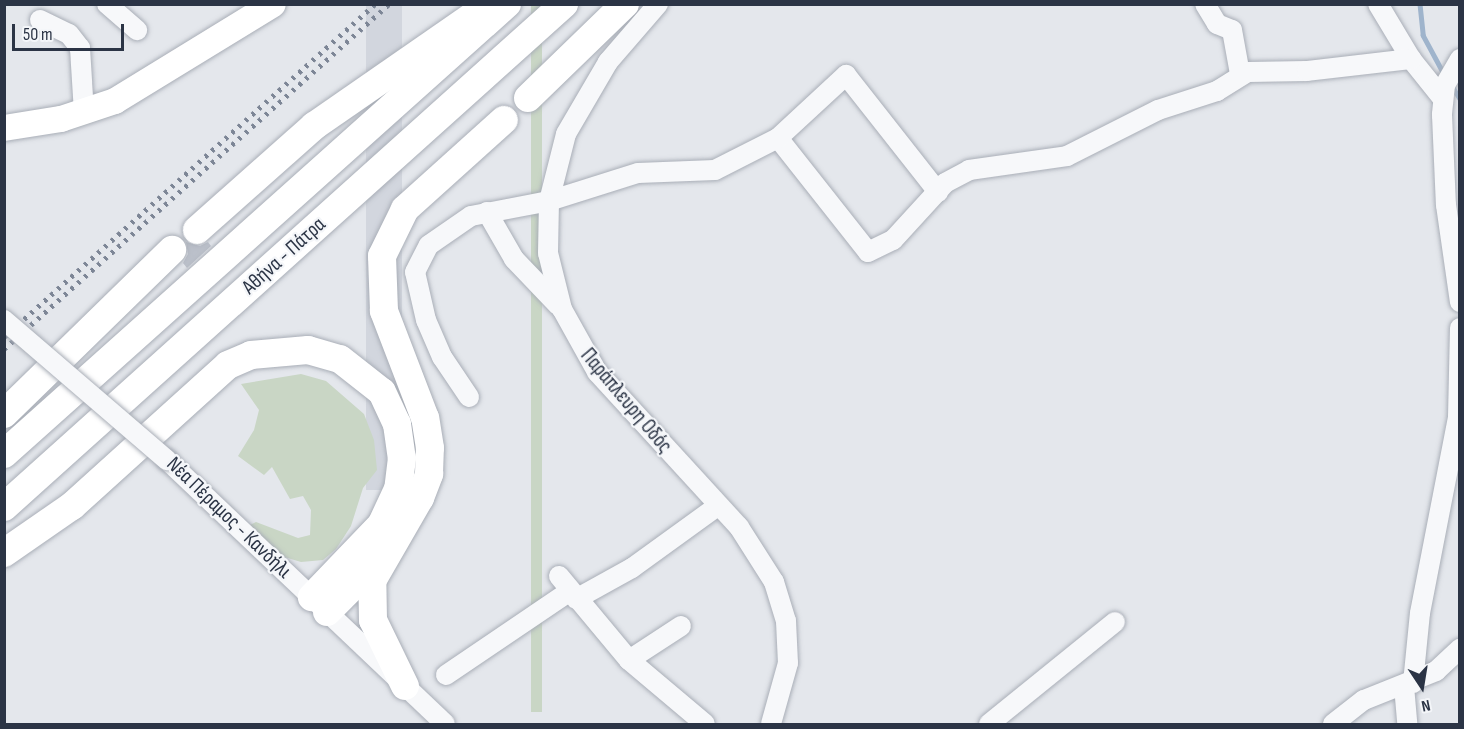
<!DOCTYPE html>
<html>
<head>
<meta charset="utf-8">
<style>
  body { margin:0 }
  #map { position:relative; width:1464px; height:729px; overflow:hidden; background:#e4e7ec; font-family:"Sofia Sans Condensed",sans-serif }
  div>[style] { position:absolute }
  .built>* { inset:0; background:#d2d6de; transform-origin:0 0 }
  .green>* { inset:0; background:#c9d6c5; transform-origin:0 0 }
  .stream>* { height:4.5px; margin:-2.25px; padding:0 2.25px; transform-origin:2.25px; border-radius:2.25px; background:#9fb4cc }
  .building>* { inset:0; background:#bbc0ca }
  .roads { filter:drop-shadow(0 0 2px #a9aeb7) drop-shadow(0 0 2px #a9aeb7) }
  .minor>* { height:20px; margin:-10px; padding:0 10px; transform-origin:10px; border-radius:10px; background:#f7f8fa }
  .major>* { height:26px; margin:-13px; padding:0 13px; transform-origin:13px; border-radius:13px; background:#fff }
  .highway>* { height:28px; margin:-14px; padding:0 14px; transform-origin:14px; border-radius:14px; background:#fff }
  .rail>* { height:4.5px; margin-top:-2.25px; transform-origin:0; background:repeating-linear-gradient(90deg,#7d8696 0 3px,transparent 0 9px) }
  .bridges { filter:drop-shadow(0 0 2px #a9aeb7) drop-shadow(0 0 2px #a9aeb7) }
  .minor-bridge>* { height:20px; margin:-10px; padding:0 10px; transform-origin:10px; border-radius:10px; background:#f7f8fa }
  span { translate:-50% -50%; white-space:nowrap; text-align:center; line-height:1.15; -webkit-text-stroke:4.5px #f4f6f9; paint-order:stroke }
  .street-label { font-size:21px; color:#2b3445 }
  .frame { position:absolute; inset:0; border:6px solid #2b3445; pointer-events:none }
  .north { position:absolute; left:1392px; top:657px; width:60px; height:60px; -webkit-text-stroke:4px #f4f6f9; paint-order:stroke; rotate:168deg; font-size:16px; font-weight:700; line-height:24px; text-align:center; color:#2b3445 }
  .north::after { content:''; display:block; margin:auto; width:21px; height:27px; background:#2b3445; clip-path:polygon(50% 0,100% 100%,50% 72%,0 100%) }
  .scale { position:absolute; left:12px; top:24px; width:112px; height:27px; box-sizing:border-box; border:3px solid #2b3445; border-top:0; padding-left:8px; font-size:18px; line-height:21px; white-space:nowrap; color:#2b3445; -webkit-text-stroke:4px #f4f6f9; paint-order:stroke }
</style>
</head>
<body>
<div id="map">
  <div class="built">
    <div style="left:366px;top:5px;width:36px;height:485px"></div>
  </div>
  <div class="green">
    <div style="left:531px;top:5px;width:11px;height:707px"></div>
    <div style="clip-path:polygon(301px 374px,326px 381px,364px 414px,374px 440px,377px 470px,363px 488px,351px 526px,336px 549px,323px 560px,301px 562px,281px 556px,250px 525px,256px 522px,298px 538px,310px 535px,311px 510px,303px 496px,290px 499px,272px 467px,264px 475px,238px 456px,254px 430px,259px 410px,241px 384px)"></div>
  </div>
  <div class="stream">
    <div style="left:1420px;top:4px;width:31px;rotate:84deg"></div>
    <div style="left:1423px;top:35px;width:44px;rotate:61.7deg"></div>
    <div style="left:1452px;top:86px;width:15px;rotate:58deg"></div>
  </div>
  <div class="building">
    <div style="clip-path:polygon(186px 242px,200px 246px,208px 242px,211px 246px,187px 268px,183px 263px,188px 254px)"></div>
  </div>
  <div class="roads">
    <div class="minor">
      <div style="left:107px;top:4px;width:40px;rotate:41deg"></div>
      <div style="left:658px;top:4px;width:77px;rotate:130.8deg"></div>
      <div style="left:608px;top:62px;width:83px;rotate:120.3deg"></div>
      <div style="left:566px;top:134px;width:69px;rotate:104.2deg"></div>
      <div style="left:549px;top:201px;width:52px;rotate:91.1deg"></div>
      <div style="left:548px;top:253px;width:58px;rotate:76deg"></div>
      <div style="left:562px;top:309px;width:72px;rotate:60.9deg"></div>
      <div style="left:597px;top:372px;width:210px;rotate:47.5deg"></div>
      <div style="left:739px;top:527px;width:65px;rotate:57.5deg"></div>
      <div style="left:774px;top:582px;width:41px;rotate:72.9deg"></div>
      <div style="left:786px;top:621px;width:42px;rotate:87.3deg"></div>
      <div style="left:788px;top:663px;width:63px;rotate:105.6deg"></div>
      <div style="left:1205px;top:4px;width:23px;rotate:59deg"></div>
      <div style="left:1217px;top:24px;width:16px;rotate:22deg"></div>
      <div style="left:1232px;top:30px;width:45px;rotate:79.7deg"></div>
      <div style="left:1378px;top:4px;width:64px;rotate:59deg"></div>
      <div style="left:1411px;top:59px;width:51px;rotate:51.3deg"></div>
      <div style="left:40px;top:20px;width:32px;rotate:26deg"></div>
      <div style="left:69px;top:34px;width:18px;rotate:52deg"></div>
      <div style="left:80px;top:48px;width:65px;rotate:86.5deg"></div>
      <div style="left:1460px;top:59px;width:30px;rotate:120deg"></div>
      <div style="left:1445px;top:85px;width:30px;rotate:96deg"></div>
      <div style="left:1442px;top:115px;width:90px;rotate:87.5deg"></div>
      <div style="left:1446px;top:205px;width:98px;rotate:81.8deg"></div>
      <div style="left:778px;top:138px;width:145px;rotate:51.7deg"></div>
      <div style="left:868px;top:252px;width:28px;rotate:-26deg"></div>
      <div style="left:893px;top:240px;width:77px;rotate:-47.6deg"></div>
      <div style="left:945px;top:183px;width:27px;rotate:-28deg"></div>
      <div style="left:969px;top:170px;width:99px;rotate:-8.1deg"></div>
      <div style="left:1067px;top:156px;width:102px;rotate:-26.8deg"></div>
      <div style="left:1158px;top:110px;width:62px;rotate:-17.9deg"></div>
      <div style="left:1217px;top:91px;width:36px;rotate:-32deg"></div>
      <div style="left:1248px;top:72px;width:59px;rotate:-1deg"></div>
      <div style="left:1307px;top:71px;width:105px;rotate:-6.6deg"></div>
      <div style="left:487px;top:212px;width:54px;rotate:60.1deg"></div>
      <div style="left:514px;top:259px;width:64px;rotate:46.3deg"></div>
      <div style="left:469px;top:397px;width:48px;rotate:-124deg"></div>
      <div style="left:442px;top:357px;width:40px;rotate:-113.4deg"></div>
      <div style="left:426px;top:320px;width:49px;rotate:-102.9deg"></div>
      <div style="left:415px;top:272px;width:30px;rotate:-63deg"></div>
      <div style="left:429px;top:245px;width:51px;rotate:-34.6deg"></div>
      <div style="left:471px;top:216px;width:79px;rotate:-10.9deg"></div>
      <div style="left:549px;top:201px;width:93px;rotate:-17.5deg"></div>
      <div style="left:638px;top:173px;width:77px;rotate:-2.2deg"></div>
      <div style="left:715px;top:170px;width:71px;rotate:-26.9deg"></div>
      <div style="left:778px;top:138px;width:93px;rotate:-42.8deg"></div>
      <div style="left:846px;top:75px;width:149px;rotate:51.8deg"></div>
      <div style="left:167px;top:460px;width:383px;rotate:43.5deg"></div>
      <div style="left:559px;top:576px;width:109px;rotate:50.2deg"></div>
      <div style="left:629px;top:660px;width:99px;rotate:40.1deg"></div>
      <div style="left:576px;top:599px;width:64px;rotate:-29deg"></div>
      <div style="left:632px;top:568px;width:107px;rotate:-35.9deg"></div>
      <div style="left:629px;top:660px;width:62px;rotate:-33.2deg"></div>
      <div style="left:446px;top:675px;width:150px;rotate:-34.1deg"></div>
      <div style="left:1413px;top:683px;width:70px;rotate:-84.3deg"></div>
      <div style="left:1420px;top:613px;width:200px;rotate:-79deg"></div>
      <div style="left:1458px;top:417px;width:89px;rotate:-88.7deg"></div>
      <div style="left:1404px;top:686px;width:38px;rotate:85deg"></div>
      <div style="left:989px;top:724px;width:162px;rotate:-39deg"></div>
      <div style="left:1333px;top:724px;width:39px;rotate:-38deg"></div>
      <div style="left:1364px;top:700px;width:78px;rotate:-21.9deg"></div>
      <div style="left:1436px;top:671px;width:33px;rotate:-43deg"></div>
    </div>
    <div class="major">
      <div style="left:4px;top:128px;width:58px;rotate:-9deg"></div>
      <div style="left:61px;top:119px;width:57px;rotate:-18.4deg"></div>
      <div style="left:115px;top:101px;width:185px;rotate:-31.5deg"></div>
    </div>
    <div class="highway">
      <div style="left:528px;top:98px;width:135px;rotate:-44.1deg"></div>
      <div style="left:197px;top:230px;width:157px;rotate:-41.6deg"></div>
      <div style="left:314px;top:126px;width:197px;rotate:-34.7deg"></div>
      <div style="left:4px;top:414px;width:235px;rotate:-44.3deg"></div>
      <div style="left:4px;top:454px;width:675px;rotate:-41.82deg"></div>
      <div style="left:4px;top:507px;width:753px;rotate:-41.93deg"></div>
      <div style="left:4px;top:553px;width:83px;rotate:-34.7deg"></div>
      <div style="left:72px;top:506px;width:210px;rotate:-42.1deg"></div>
      <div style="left:228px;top:365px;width:25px;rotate:-23deg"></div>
      <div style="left:251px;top:355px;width:57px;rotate:-5deg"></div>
      <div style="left:308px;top:350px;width:33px;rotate:16deg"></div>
      <div style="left:340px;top:359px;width:53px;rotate:38.2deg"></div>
      <div style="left:382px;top:392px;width:35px;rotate:65deg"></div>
      <div style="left:397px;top:424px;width:34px;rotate:82deg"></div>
      <div style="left:402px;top:458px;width:31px;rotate:97deg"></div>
      <div style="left:398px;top:489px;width:40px;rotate:115deg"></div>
      <div style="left:381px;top:525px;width:100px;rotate:133.8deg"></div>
      <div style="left:327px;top:612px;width:74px;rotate:-45deg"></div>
      <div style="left:405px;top:686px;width:73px;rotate:-115.9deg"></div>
      <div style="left:373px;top:620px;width:39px;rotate:-91deg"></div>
      <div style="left:372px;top:581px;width:96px;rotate:-60deg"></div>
      <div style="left:420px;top:498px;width:26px;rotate:-69deg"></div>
      <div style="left:429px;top:474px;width:26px;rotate:-88deg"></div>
      <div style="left:430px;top:448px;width:30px;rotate:-99deg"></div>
      <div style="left:425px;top:418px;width:115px;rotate:-111deg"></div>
      <div style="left:384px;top:311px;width:55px;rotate:-92.1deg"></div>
      <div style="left:382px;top:256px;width:52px;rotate:-63.9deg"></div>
      <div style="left:405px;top:209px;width:133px;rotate:-42deg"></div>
    </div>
  </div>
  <div class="rail">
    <div style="left:4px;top:337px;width:499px;rotate:-41.9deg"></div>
    <div style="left:4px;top:349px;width:517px;rotate:-41.86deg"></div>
  </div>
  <div class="bridges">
    <div class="minor-bridge">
      <div style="left:4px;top:320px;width:215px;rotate:40.7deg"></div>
    </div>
  </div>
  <div class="street-label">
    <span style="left:284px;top:256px;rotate:-42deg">Αθήνα - Πάτρα</span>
    <span style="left:626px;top:401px;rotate:50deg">Παράπλευρη Οδός</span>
    <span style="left:229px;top:518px;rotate:44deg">Νέα Πέραμος - Κανδήλι</span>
  </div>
  <div class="frame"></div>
  <div class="north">N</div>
  <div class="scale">50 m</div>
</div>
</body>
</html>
